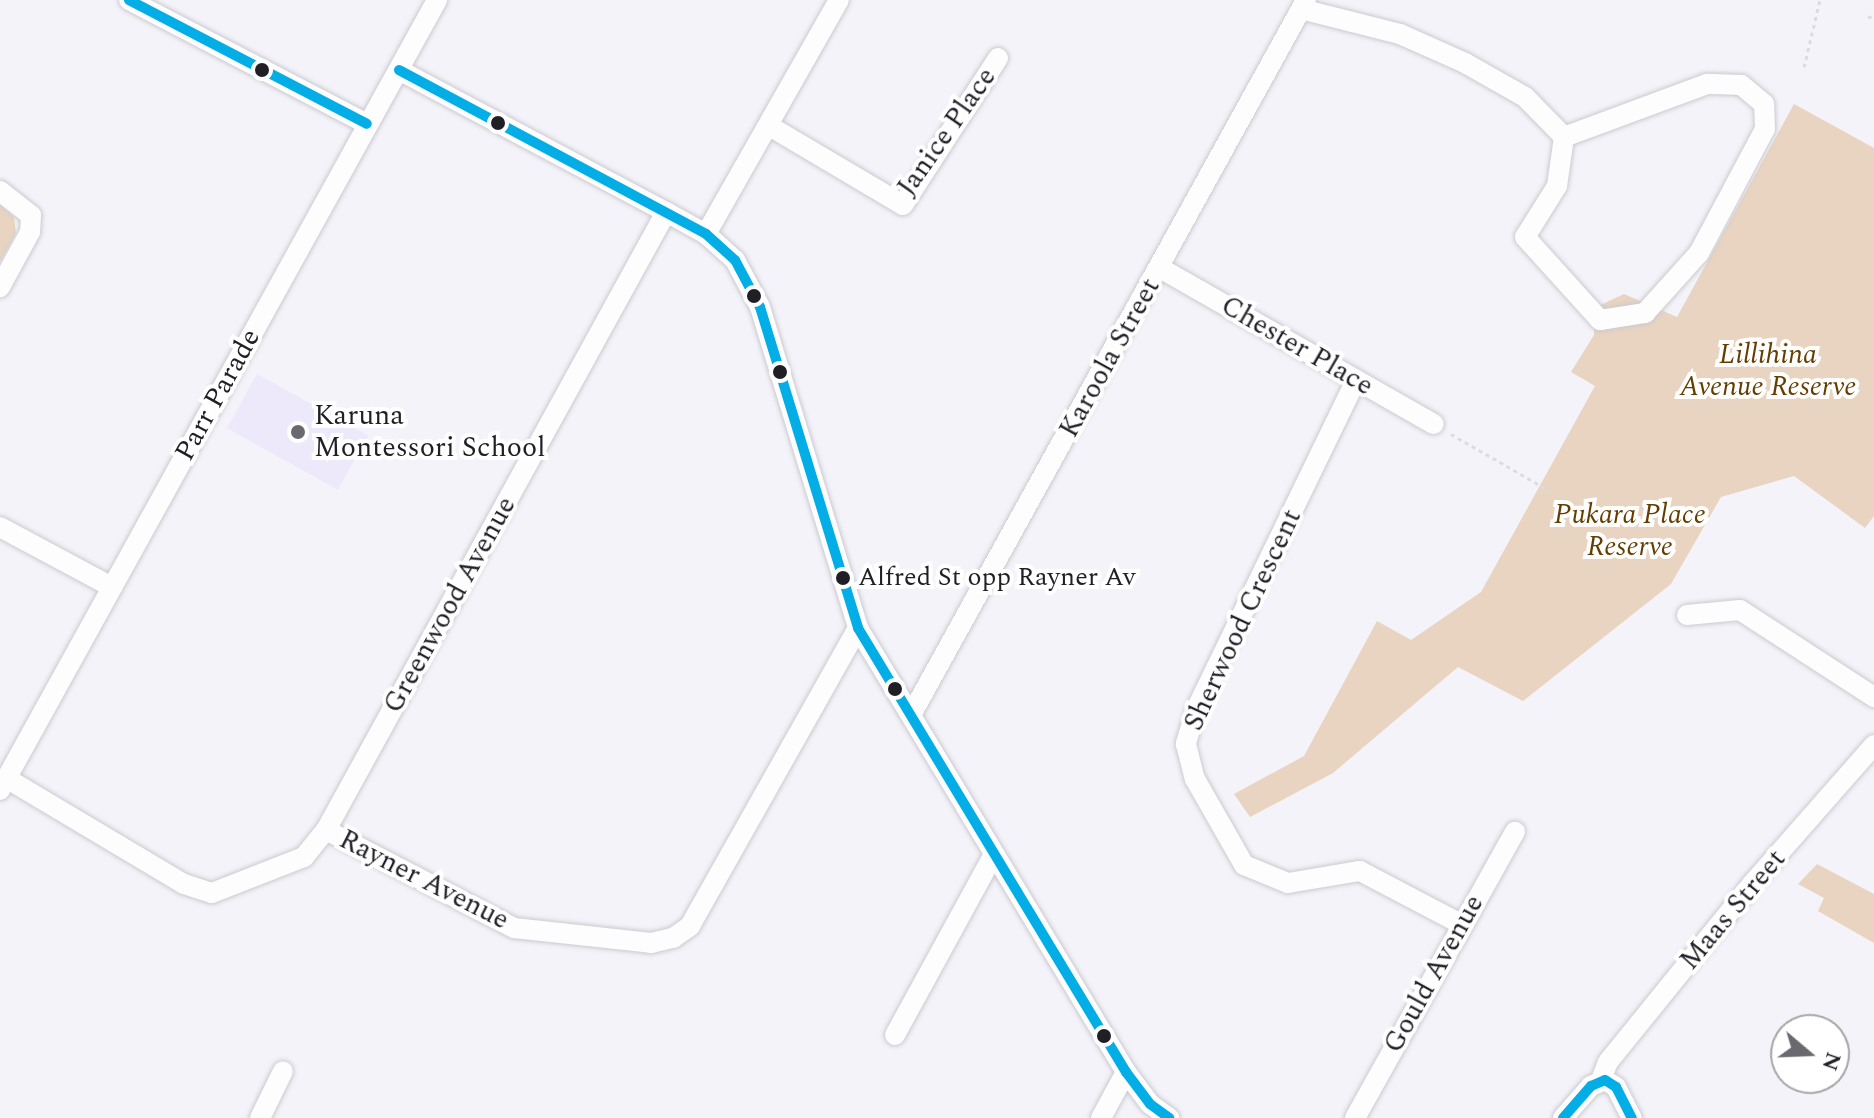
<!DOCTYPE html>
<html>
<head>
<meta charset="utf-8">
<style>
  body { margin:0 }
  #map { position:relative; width:1874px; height:1118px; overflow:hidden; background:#f4f3f9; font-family:Spectral,serif }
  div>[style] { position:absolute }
  .built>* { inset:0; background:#ede9fb; transform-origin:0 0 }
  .green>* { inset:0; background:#e8d4c0 }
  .path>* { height:3px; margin-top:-1.5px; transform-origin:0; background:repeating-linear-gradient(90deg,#dcdcde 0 4px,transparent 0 8px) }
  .roads { filter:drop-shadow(0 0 2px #cbcad0) drop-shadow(0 0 2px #cbcad0) }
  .minor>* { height:20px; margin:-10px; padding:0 10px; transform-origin:10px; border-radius:10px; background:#fdfdfe }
  .bus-1>* { height:10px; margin:-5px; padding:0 5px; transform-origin:5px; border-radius:5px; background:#02aee5 }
  .dots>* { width:22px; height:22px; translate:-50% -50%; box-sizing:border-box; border:4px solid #fff; border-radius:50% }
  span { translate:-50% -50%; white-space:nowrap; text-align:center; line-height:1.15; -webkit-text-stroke:8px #fff; paint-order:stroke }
  .bus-label { font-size:26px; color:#211f26 }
  .left { translate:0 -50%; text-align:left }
  .street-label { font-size:28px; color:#211f26 }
  .park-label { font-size:28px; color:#643e00; font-style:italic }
  .poi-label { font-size:28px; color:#211f26 }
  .north { position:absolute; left:1770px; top:1014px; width:80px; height:80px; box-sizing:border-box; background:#fff; border:2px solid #a6a5a8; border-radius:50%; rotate:109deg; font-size:22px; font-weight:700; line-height:32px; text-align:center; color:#211f26 }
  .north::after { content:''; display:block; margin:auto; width:28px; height:36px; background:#6b6970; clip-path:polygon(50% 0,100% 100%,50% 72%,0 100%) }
</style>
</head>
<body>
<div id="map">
  <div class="built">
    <div style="left:257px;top:374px;width:127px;height:62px;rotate:29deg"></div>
  </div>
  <div class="green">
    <div style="clip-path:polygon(1794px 104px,1874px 148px,1874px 516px,1865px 528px,1794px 476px,1721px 497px,1671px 584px,1523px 701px,1458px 667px,1333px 773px,1250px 817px,1234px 794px,1304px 756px,1377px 621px,1411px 640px,1481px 592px,1595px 386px,1571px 372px,1594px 335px,1594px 308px,1624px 294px,1677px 317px)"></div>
    <div style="clip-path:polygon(0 205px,14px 217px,16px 233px,0 262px)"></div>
    <div style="clip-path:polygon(1817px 864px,1874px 894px,1874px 943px,1818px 911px,1824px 898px,1798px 884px)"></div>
  </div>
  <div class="path">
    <div style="left:1868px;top:16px;width:7px;rotate:27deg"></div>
    <div style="left:1804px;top:67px;width:69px;rotate:-76.6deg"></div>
    <div style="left:1451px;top:434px;width:114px;rotate:29.9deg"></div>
  </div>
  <div class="roads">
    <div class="minor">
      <div style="left:129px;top:0;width:268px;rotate:27.5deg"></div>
      <div style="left:1301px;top:9px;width:102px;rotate:14.2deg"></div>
      <div style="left:1400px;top:34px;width:71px;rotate:24deg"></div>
      <div style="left:1465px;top:63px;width:69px;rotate:29.5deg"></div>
      <div style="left:1525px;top:97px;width:56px;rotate:45.7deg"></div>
      <div style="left:1564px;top:137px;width:49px;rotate:98.1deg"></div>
      <div style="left:1557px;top:186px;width:60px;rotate:122.1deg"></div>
      <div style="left:1525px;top:237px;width:112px;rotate:47.9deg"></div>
      <div style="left:1600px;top:320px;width:46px;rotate:-8.8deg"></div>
      <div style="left:1645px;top:313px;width:81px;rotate:-48deg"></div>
      <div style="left:1699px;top:253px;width:140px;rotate:-62deg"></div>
      <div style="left:1765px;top:129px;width:25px;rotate:-92deg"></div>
      <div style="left:1764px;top:104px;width:30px;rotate:-140deg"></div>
      <div style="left:1741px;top:85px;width:34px;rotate:-178deg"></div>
      <div style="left:1707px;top:84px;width:153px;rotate:159.7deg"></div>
      <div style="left:399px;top:70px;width:302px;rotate:28deg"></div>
      <div style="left:666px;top:212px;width:46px;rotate:28.8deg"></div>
      <div style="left:706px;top:234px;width:39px;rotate:42deg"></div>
      <div style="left:735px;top:260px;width:53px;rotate:62deg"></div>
      <div style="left:760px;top:307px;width:336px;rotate:73deg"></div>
      <div style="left:858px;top:628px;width:519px;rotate:58.88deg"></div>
      <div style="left:1126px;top:1072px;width:40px;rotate:53deg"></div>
      <div style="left:1150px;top:1104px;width:24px;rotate:36deg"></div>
      <div style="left:771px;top:127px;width:153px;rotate:30.6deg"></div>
      <div style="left:903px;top:205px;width:175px;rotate:-57.1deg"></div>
      <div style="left:0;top:191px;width:39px;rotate:38deg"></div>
      <div style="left:31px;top:215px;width:17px;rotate:93deg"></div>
      <div style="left:30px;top:232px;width:63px;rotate:118.6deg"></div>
      <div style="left:706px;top:234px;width:269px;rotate:-60.4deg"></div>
      <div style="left:1160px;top:268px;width:315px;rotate:29.7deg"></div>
      <div style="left:1356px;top:380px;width:364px;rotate:115.9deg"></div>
      <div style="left:1197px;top:707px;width:39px;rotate:107deg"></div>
      <div style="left:1186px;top:744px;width:36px;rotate:76deg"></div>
      <div style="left:1195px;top:779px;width:99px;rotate:60.3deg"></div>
      <div style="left:1244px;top:865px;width:48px;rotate:22.2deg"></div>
      <div style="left:1288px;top:883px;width:73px;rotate:-9.5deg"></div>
      <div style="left:1360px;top:871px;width:114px;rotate:27.7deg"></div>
      <div style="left:0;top:527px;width:127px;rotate:28.2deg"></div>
      <div style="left:1687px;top:615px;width:53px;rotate:-5.4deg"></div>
      <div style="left:1740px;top:610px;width:160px;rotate:33deg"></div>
      <div style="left:911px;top:715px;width:817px;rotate:-61.08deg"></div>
      <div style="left:6px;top:778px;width:207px;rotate:30.8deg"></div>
      <div style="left:184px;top:884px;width:29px;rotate:18deg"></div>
      <div style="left:212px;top:893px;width:99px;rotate:-21.4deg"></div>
      <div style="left:304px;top:857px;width:35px;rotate:-51deg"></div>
      <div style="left:326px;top:830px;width:705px;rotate:-61.18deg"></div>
      <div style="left:0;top:790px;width:903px;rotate:-61.05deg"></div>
      <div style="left:326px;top:830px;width:212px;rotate:27.5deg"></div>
      <div style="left:514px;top:928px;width:138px;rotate:6.2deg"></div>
      <div style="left:651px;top:943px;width:23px;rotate:-13deg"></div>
      <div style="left:673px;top:938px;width:21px;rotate:-35deg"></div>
      <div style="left:690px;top:926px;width:342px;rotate:-60.6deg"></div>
      <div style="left:895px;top:1035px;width:206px;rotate:-61.3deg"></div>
      <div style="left:1601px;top:1080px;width:19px;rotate:-69deg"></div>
      <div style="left:1608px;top:1062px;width:229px;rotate:-51deg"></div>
      <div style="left:1752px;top:884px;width:185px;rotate:-48.7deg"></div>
      <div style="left:260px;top:1118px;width:52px;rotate:-63.9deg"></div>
      <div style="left:1101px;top:1118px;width:52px;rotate:-61.5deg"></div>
      <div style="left:1355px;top:1118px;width:328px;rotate:-60.8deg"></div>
      <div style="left:1563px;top:1118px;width:43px;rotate:-48.8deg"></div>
      <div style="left:1591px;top:1086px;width:15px;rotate:-23deg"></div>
      <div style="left:1605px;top:1080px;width:13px;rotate:32deg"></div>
      <div style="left:1616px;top:1087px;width:35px;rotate:63deg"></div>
    </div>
  </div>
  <div class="bus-1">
    <div style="left:129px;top:0;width:268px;rotate:27.5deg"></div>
    <div style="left:399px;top:70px;width:348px;rotate:28.1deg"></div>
    <div style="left:706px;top:234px;width:39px;rotate:42deg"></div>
    <div style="left:735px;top:260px;width:53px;rotate:62deg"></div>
    <div style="left:760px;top:307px;width:336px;rotate:73deg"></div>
    <div style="left:858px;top:628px;width:519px;rotate:58.88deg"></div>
    <div style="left:1126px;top:1072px;width:40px;rotate:53deg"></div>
    <div style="left:1150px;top:1104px;width:24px;rotate:36deg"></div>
    <div style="left:1563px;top:1118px;width:43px;rotate:-48.8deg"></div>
    <div style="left:1591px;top:1086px;width:15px;rotate:-23deg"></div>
    <div style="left:1605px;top:1080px;width:13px;rotate:32deg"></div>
    <div style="left:1616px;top:1087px;width:35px;rotate:63deg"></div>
  </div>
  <div class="dots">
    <div style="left:262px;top:70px;background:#211f26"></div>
    <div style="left:498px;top:123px;background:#211f26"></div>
    <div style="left:754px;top:296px;background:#211f26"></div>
    <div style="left:780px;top:372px;background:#211f26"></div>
    <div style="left:298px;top:432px;background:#6b6970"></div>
    <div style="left:843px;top:578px;background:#211f26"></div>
    <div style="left:895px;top:689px;background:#211f26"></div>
    <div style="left:1104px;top:1036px;background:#211f26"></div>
  </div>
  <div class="bus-label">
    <span class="left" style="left:858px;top:578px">Alfred St opp Rayner Av</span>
  </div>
  <div class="street-label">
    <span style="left:947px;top:132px;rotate:-55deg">Janice Place</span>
    <span style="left:1297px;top:346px;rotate:30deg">Chester Place</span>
    <span style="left:1110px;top:358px;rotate:-61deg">Karoola Street</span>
    <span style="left:218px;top:395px;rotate:-61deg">Parr Parade</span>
    <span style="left:450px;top:605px;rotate:-61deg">Greenwood Avenue</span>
    <span style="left:1243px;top:620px;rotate:-65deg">Sherwood Crescent</span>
    <span style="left:424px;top:880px;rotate:27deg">Rayner Avenue</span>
    <span style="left:1733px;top:910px;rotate:-50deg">Maas Street</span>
    <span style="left:1434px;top:974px;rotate:-61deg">Gould Avenue</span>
  </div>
  <div class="park-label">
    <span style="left:1768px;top:371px">Lillihina<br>Avenue Reserve</span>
    <span style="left:1630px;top:531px">Pukara Place<br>Reserve</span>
  </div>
  <div class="poi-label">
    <span class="left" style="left:314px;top:432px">Karuna<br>Montessori School</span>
  </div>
  <div class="north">N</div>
</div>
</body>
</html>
